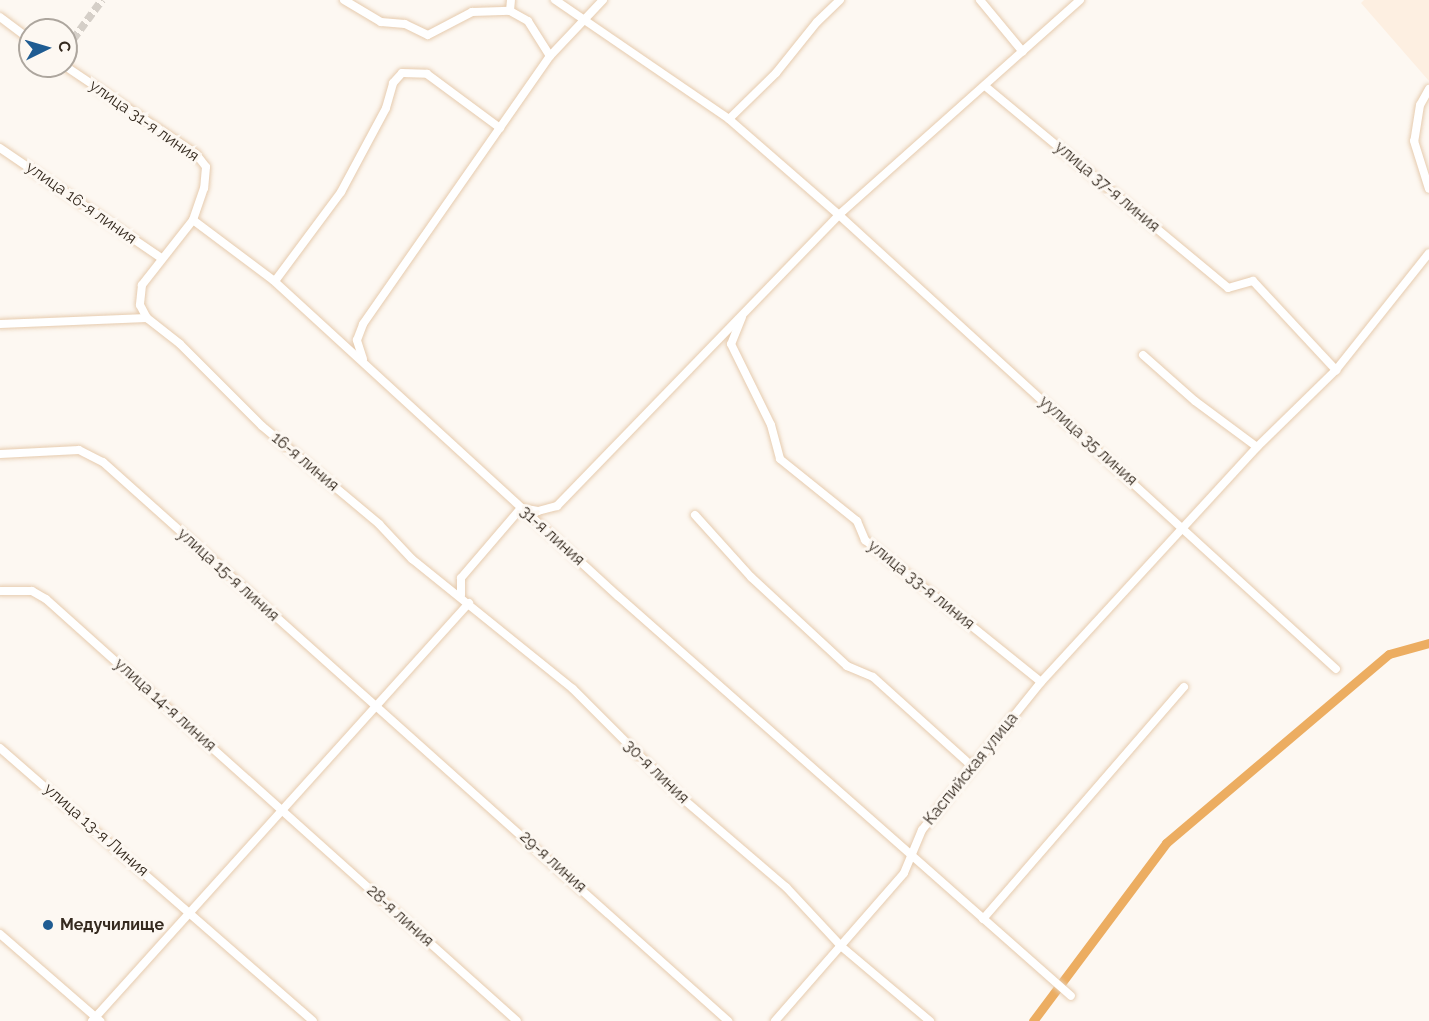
<!DOCTYPE html>
<html>
<head>
<meta charset="utf-8">
<style>
  body { margin:0 }
  #map { position:relative; width:1429px; height:1021px; overflow:hidden; background:#fdf8f2; font-family:Raleway,sans-serif }
  div>[style] { position:absolute }
  .built>* { inset:0; background:#fdefe1 }
  .canal>* { height:9px; margin:-4.5px; padding:0 4.5px; transform-origin:4.5px; border-radius:4.5px; background:#ecad61 }
  .street-tunnel>* { height:8px; margin-top:-4px; transform-origin:0; background:repeating-linear-gradient(90deg,#d5cfc8 0 8px,transparent 0 12px) }
  .roads { filter:drop-shadow(0 0 2px #e6cbae) drop-shadow(0 0 2px #e6cbae) }
  .street>* { height:8px; margin:-4px; padding:0 4px; transform-origin:4px; border-radius:4px; background:#fff }
  .dots>* { width:16px; height:16px; translate:-50% -50%; box-sizing:border-box; border:3px solid #fdf8f2; border-radius:50% }
  span { translate:-50% -50%; white-space:nowrap; text-align:center; line-height:1.15; -webkit-text-stroke:6px #fdf8f2; paint-order:stroke }
  .street-label { font-size:16px; color:#352a1f }
  .poi-label { font-size:16px; color:#352a1f; font-weight:700 }
  .left { translate:0 -50%; text-align:left }
  .north { position:absolute; left:18px; top:18px; width:60px; height:60px; box-sizing:border-box; background:#fdf8f2; border:2px solid #ada69e; border-radius:50%; rotate:85deg; font-size:16px; font-weight:700; line-height:24px; text-align:center; color:#352a1f }
  .north::after { content:''; display:block; margin:auto; width:21px; height:27px; background:#1f5c92; clip-path:polygon(50% 0,100% 100%,50% 72%,0 100%) }
</style>
</head>
<body>
<div id="map">
  <div class="built">
    <div style="clip-path:polygon(1364px 0,1429px 0,1429px 81px,1361px 3px)"></div>
  </div>
  <div class="canal">
    <div style="left:1033px;top:1021px;width:222px;rotate:-53.2deg"></div>
    <div style="left:1166px;top:843px;width:292px;rotate:-40.3deg"></div>
    <div style="left:1389px;top:654px;width:41px;rotate:-15.4deg"></div>
  </div>
  <div class="street-tunnel">
    <div style="left:66px;top:49px;width:61px;rotate:-53.7deg"></div>
  </div>
  <div class="roads">
    <div class="street">
      <div style="left:344px;top:0;width:43px;rotate:30.7deg"></div>
      <div style="left:381px;top:22px;width:24px;rotate:5deg"></div>
      <div style="left:405px;top:24px;width:25px;rotate:26deg"></div>
      <div style="left:428px;top:35px;width:50px;rotate:-27.6deg"></div>
      <div style="left:472px;top:12px;width:38px;rotate:-2deg"></div>
      <div style="left:510px;top:11px;width:11px;rotate:-85deg"></div>
      <div style="left:980px;top:0;width:67px;rotate:50.4deg"></div>
      <div style="left:1080px;top:0;width:323px;rotate:138.3deg"></div>
      <div style="left:839px;top:215px;width:673px;rotate:42.41deg"></div>
      <div style="left:0;top:17px;width:38px;rotate:37deg"></div>
      <div style="left:550px;top:56px;width:77px;rotate:-46.6deg"></div>
      <div style="left:65px;top:66px;width:158px;rotate:33.9deg"></div>
      <div style="left:196px;top:154px;width:16px;rotate:52deg"></div>
      <div style="left:206px;top:167px;width:21px;rotate:95deg"></div>
      <div style="left:204px;top:188px;width:34px;rotate:109deg"></div>
      <div style="left:193px;top:220px;width:83px;rotate:128.1deg"></div>
      <div style="left:142px;top:285px;width:20px;rotate:96deg"></div>
      <div style="left:140px;top:305px;width:15px;rotate:62deg"></div>
      <div style="left:147px;top:318px;width:42px;rotate:38.2deg"></div>
      <div style="left:180px;top:344px;width:116px;rotate:45deg"></div>
      <div style="left:262px;top:426px;width:153px;rotate:39.9deg"></div>
      <div style="left:379px;top:524px;width:48px;rotate:46.7deg"></div>
      <div style="left:412px;top:559px;width:207px;rotate:38.9deg"></div>
      <div style="left:573px;top:689px;width:154px;rotate:45deg"></div>
      <div style="left:682px;top:798px;width:137px;rotate:40.6deg"></div>
      <div style="left:786px;top:887px;width:82px;rotate:47deg"></div>
      <div style="left:842px;top:947px;width:115px;rotate:40.1deg"></div>
      <div style="left:985px;top:86px;width:316px;rotate:39.7deg"></div>
      <div style="left:1228px;top:288px;width:26px;rotate:-16deg"></div>
      <div style="left:1253px;top:281px;width:122px;rotate:47deg"></div>
      <div style="left:1429px;top:89px;width:18px;rotate:119deg"></div>
      <div style="left:1420px;top:105px;width:36px;rotate:99deg"></div>
      <div style="left:1414px;top:141px;width:50px;rotate:72.6deg"></div>
      <div style="left:729px;top:119px;width:66px;rotate:-44.4deg"></div>
      <div style="left:776px;top:73px;width:65px;rotate:-51.2deg"></div>
      <div style="left:817px;top:22px;width:32px;rotate:-44deg"></div>
      <div style="left:0;top:148px;width:195px;rotate:34.3deg"></div>
      <div style="left:193px;top:220px;width:100px;rotate:36.9deg"></div>
      <div style="left:273px;top:280px;width:468px;rotate:42.5deg"></div>
      <div style="left:618px;top:596px;width:604px;rotate:41.44deg"></div>
      <div style="left:275px;top:281px;width:111px;rotate:-53.4deg"></div>
      <div style="left:341px;top:192px;width:95px;rotate:-61.8deg"></div>
      <div style="left:386px;top:108px;width:26px;rotate:-74deg"></div>
      <div style="left:393px;top:83px;width:13px;rotate:-48deg"></div>
      <div style="left:402px;top:73px;width:25px;rotate:2deg"></div>
      <div style="left:427px;top:74px;width:91px;rotate:36.5deg"></div>
      <div style="left:742px;top:317px;width:29px;rotate:112deg"></div>
      <div style="left:731px;top:344px;width:90px;rotate:63.7deg"></div>
      <div style="left:771px;top:425px;width:35px;rotate:75deg"></div>
      <div style="left:780px;top:459px;width:99px;rotate:38.8deg"></div>
      <div style="left:857px;top:521px;width:21px;rotate:67deg"></div>
      <div style="left:865px;top:540px;width:226px;rotate:38.9deg"></div>
      <div style="left:0;top:324px;width:147px;rotate:-2.3deg"></div>
      <div style="left:1143px;top:355px;width:69px;rotate:41.5deg"></div>
      <div style="left:1195px;top:401px;width:77px;rotate:36.6deg"></div>
      <div style="left:363px;top:359px;width:20px;rotate:-108deg"></div>
      <div style="left:357px;top:340px;width:17px;rotate:-69deg"></div>
      <div style="left:363px;top:324px;width:327px;rotate:-55.1deg"></div>
      <div style="left:550px;top:56px;width:41px;rotate:-122.2deg"></div>
      <div style="left:528px;top:21px;width:21px;rotate:-151deg"></div>
      <div style="left:0;top:454px;width:79px;rotate:-2.9deg"></div>
      <div style="left:79px;top:450px;width:27px;rotate:27deg"></div>
      <div style="left:103px;top:462px;width:839px;rotate:41.81deg"></div>
      <div style="left:695px;top:515px;width:84px;rotate:47.9deg"></div>
      <div style="left:751px;top:577px;width:131px;rotate:42.8deg"></div>
      <div style="left:847px;top:666px;width:28px;rotate:23deg"></div>
      <div style="left:873px;top:677px;width:133px;rotate:42deg"></div>
      <div style="left:0;top:591px;width:32px"></div>
      <div style="left:32px;top:591px;width:16px;rotate:30deg"></div>
      <div style="left:46px;top:599px;width:632px;rotate:41.86deg"></div>
      <div style="left:461px;top:595px;width:17px;rotate:-90deg"></div>
      <div style="left:461px;top:578px;width:92px;rotate:-49.4deg"></div>
      <div style="left:521px;top:508px;width:17px;rotate:10deg"></div>
      <div style="left:538px;top:511px;width:20px;rotate:-15deg"></div>
      <div style="left:557px;top:506px;width:405px;rotate:-45.9deg"></div>
      <div style="left:839px;top:215px;width:146px;rotate:-138.9deg"></div>
      <div style="left:729px;top:119px;width:211px;rotate:-145.6deg"></div>
      <div style="left:0;top:748px;width:415px;rotate:41.1deg"></div>
      <div style="left:983px;top:919px;width:307px;rotate:-49.1deg"></div>
      <div style="left:0;top:934px;width:133px;rotate:41deg"></div>
      <div style="left:92px;top:1021px;width:563px;rotate:-47.95deg"></div>
      <div style="left:775px;top:1021px;width:196px;rotate:-48.9deg"></div>
      <div style="left:904px;top:873px;width:47px;rotate:-67.3deg"></div>
      <div style="left:922px;top:830px;width:190px;rotate:-51.2deg"></div>
      <div style="left:1041px;top:682px;width:319px;rotate:-47.4deg"></div>
      <div style="left:1257px;top:447px;width:110px;rotate:-44.3deg"></div>
      <div style="left:1336px;top:370px;width:149px;rotate:-51.5deg"></div>
    </div>
  </div>
  <div class="dots">
    <div style="left:48px;top:925px;background:#1f5c92"></div>
  </div>
  <div class="street-label">
    <span style="left:144px;top:121px;rotate:35deg">улица 31-я линия</span>
    <span style="left:1107px;top:187px;rotate:40deg">улица 37-я линия</span>
    <span style="left:81px;top:203px;rotate:35deg">улица 16-я линия</span>
    <span style="left:1088px;top:441px;rotate:42deg">уулица 35 линия</span>
    <span style="left:305px;top:462px;rotate:40deg">16-я линия</span>
    <span style="left:552px;top:536px;rotate:42deg">31-я линия</span>
    <span style="left:228px;top:575px;rotate:42deg">улица 15-я линия</span>
    <span style="left:921px;top:585px;rotate:39deg">улица 33-я линия</span>
    <span style="left:165px;top:705px;rotate:42deg">улица 14-я линия</span>
    <span style="left:971px;top:769px;rotate:-51deg">Каспийская улица</span>
    <span style="left:656px;top:772px;rotate:44deg">30-я линия</span>
    <span style="left:96px;top:830px;rotate:41deg">улица 13-я Линия</span>
    <span style="left:553px;top:862px;rotate:42deg">29-я линия</span>
    <span style="left:400px;top:916px;rotate:42deg">28-я линия</span>
  </div>
  <div class="poi-label">
    <span class="left" style="left:60px;top:925px">Медучилище</span>
  </div>
  <div class="north">С</div>
</div>
</body>
</html>
